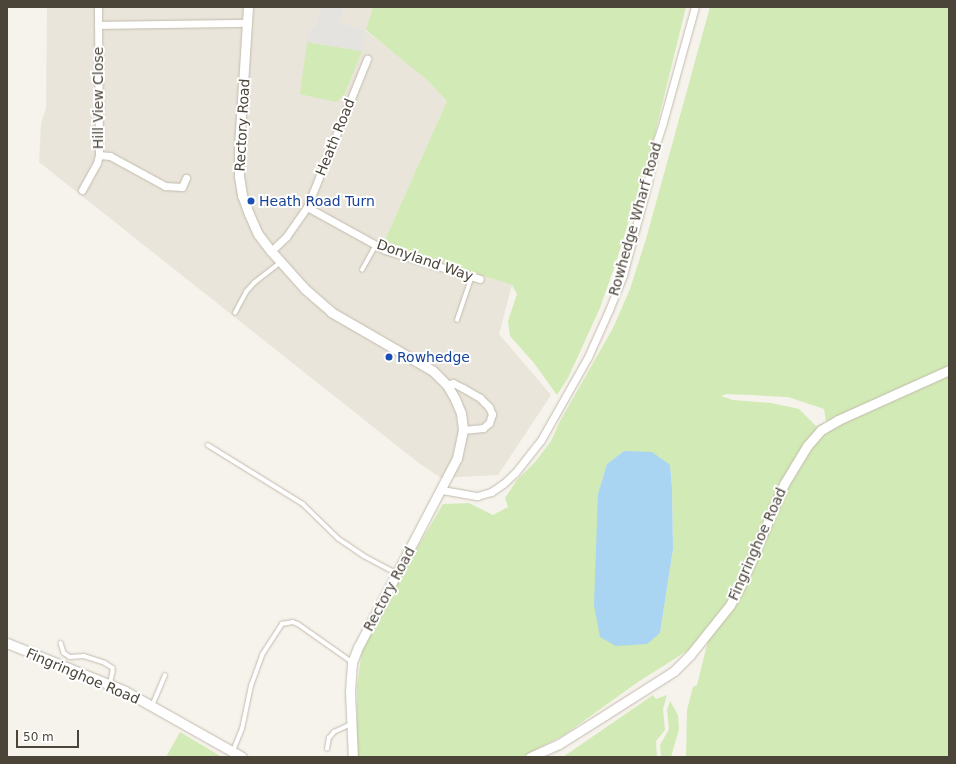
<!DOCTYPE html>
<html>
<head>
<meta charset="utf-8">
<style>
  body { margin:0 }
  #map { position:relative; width:956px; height:764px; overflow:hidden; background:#f6f3ec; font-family:"DejaVu Sans",sans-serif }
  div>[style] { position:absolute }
  .residential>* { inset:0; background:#eae5da }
  .green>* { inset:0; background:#d2eab5 }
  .parking>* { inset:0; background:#e5e3e0 }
  .water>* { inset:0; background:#a9d4f2 }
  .roads { filter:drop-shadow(0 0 1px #c2bbae) drop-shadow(0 0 1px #c2bbae) }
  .service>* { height:3.5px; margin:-1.75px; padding:0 1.75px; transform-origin:1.75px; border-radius:1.75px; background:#fff }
  .minor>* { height:7px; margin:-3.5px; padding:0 3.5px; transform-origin:3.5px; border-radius:3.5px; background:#fff }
  .tertiary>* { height:9px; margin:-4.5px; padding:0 4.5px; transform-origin:4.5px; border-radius:4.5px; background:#fff }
  .dots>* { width:11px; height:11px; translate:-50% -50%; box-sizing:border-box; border:2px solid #fff; border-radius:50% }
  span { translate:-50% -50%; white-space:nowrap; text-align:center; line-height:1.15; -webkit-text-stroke:4px #fff; paint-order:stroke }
  .street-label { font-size:14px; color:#4b4439 }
  .transit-label { font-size:14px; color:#164399 }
  .left { translate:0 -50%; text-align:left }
  .frame { position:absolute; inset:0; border:8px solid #4b4439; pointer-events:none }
  .scale { position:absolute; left:16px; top:730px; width:63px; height:18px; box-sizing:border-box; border:2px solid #4b4439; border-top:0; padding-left:5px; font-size:12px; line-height:14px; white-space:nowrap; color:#4b4439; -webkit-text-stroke:3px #fff; paint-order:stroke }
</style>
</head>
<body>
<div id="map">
  <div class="residential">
    <div style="clip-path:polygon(47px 7px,373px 7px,366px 31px,407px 62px,427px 80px,447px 101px,383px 244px,512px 285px,499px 334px,551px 395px,498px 475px,441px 478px,420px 464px,39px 162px,41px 124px,46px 108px)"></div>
  </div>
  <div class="green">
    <div style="clip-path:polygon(373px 7px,686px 7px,651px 150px,616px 262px,600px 308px,568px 378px,557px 395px,534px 363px,510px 336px,508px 321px,517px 294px,512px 285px,383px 244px,447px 101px,427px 80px,366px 30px)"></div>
    <div style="clip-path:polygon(evenodd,710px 7px,949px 7px,949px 757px,686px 757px,687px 710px,693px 687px,697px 685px,712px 624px,690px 649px,638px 682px,564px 735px,522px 757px,355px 757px,357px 741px,357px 687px,362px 650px,387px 599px,443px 504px,469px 503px,493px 515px,508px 507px,505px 498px,517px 480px,535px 462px,551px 441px,560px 421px,613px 328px,630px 289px,646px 239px,710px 7px,727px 394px,788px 397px,824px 409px,826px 422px,816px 426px,799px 409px,771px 403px,733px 400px,721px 396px,727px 394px,710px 7px,624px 451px,670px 465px,672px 488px,673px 549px,660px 633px,647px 643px,598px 494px,607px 464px,624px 451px)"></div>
    <div style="clip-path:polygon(307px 42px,362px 51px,344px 95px,336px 102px,300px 94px)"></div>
    <div style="clip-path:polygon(653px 695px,656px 699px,667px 695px,663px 709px,665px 730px,656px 741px,657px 757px,563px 757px)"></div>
    <div style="clip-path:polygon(670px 701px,678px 715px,679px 729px,671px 757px,661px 757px,660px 745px,669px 729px,667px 710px)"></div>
    <div style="clip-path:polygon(180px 732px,222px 757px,166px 757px)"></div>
  </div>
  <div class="parking">
    <div style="clip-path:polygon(321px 7px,344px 7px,338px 23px,366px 30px,362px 51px,307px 42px,309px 30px,315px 28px)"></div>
  </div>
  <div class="water">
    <div style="clip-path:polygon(624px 451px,652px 452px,670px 465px,672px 488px,673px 549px,660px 633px,647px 644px,616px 646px,600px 637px,594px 605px,598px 494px,607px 464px)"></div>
  </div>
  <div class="roads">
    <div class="service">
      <div style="left:362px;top:270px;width:29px;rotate:-61deg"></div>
      <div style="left:235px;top:313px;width:24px;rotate:-62deg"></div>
      <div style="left:246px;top:292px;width:12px;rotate:-48deg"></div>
      <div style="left:254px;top:283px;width:33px;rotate:-38deg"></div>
      <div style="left:457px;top:320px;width:46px;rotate:-71.2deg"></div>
      <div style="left:208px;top:445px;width:112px;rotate:31.8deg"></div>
      <div style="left:303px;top:504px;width:50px;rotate:44.2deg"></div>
      <div style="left:339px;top:539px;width:30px;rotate:34deg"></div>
      <div style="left:364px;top:556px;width:36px;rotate:28deg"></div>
      <div style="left:61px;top:643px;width:10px;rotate:73deg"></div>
      <div style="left:64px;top:653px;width:7px;rotate:34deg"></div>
      <div style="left:70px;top:657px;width:14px;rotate:-4deg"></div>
      <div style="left:84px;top:656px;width:22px;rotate:18deg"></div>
      <div style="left:105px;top:663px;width:9px;rotate:32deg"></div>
      <div style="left:113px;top:668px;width:4px;rotate:90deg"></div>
      <div style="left:113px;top:672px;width:13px;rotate:103deg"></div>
      <div style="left:152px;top:706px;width:33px;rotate:-67deg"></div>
      <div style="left:327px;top:749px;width:11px;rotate:-80deg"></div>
      <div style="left:329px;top:738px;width:8px;rotate:-50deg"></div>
      <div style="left:334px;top:732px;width:19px;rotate:-25deg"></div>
      <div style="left:233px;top:751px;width:24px;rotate:-68deg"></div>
      <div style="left:242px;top:729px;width:44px;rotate:-78.2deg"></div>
      <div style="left:251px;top:686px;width:33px;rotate:-70deg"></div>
      <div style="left:262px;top:655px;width:37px;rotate:-57deg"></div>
      <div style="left:282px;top:624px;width:11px;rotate:-10deg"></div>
      <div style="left:293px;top:622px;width:5px;rotate:22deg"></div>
      <div style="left:298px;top:624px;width:66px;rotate:35.1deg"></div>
    </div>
    <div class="minor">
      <div style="left:98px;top:25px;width:150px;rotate:-0.8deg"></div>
      <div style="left:99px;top:155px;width:11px;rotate:5deg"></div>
      <div style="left:110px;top:156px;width:63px;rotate:28.6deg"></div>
      <div style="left:165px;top:186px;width:17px;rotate:3deg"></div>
      <div style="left:182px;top:187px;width:10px;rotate:-66deg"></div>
      <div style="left:82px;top:190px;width:31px;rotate:-61deg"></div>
      <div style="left:97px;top:163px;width:8px;rotate:-76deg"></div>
      <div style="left:99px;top:155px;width:148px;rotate:-90.4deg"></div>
      <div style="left:307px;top:207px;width:89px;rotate:28.9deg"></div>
      <div style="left:385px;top:250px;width:99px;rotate:17deg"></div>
      <div style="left:271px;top:251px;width:21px;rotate:-43deg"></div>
      <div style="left:286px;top:237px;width:37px;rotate:-55deg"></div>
      <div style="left:307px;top:207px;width:160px;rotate:-67.9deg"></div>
      <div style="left:447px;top:385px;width:6px;rotate:-18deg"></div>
      <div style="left:453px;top:383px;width:11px;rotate:27deg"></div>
      <div style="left:463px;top:388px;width:20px;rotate:30deg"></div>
      <div style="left:480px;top:398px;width:13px;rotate:45deg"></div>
      <div style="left:489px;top:407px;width:8px;rotate:67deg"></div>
      <div style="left:492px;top:414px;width:9px;rotate:108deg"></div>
      <div style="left:489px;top:423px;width:8px;rotate:140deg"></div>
      <div style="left:483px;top:428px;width:20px;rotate:174deg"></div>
      <div style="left:442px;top:490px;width:36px;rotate:10deg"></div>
      <div style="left:477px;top:496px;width:15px;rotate:-16deg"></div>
      <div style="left:491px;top:492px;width:14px;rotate:-34deg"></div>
      <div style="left:503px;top:484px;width:16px;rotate:-43deg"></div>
      <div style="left:515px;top:473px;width:42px;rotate:-51.8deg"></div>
      <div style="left:541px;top:440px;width:95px;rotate:-60.5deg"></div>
      <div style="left:588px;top:357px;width:51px;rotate:-65.9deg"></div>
      <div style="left:609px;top:310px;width:38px;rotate:-68deg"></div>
      <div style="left:623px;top:275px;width:96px;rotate:-75deg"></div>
      <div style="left:648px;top:182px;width:39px;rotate:-78deg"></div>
      <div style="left:656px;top:144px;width:23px;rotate:-72deg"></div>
      <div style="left:663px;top:122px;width:119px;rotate:-74.5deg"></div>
    </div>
    <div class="tertiary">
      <div style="left:248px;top:7px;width:140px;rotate:93.7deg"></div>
      <div style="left:239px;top:147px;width:29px;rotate:90deg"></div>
      <div style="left:239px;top:176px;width:19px;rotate:81deg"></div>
      <div style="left:242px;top:195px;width:20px;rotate:70deg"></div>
      <div style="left:249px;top:214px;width:22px;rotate:66deg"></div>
      <div style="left:258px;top:234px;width:21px;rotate:53deg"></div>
      <div style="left:271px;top:251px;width:51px;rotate:48.2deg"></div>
      <div style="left:305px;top:289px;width:35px;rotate:41deg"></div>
      <div style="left:331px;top:312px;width:118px;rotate:30deg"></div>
      <div style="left:433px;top:371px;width:20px;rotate:45deg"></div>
      <div style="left:447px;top:385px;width:16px;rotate:60deg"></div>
      <div style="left:455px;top:399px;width:15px;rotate:67deg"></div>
      <div style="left:461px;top:413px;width:17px;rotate:83deg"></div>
      <div style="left:463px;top:430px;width:29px;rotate:102deg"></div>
      <div style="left:457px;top:458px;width:213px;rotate:117.6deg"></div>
      <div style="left:358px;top:647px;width:17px;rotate:111deg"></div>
      <div style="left:352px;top:663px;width:29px;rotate:94deg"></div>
      <div style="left:350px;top:692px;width:65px;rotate:87.4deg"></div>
      <div style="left:7px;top:643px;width:127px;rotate:22.1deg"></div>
      <div style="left:125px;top:691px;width:134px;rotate:29.4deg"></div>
      <div style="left:530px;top:757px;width:32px;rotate:-24deg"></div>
      <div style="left:559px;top:744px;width:54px;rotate:-32.2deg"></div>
      <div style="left:605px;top:715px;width:82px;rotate:-32.5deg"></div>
      <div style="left:674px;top:671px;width:23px;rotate:-45deg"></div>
      <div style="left:690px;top:655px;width:64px;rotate:-51.3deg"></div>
      <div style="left:730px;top:605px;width:26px;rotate:-62deg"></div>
      <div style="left:742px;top:582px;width:107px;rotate:-66.8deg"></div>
      <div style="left:784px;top:484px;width:44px;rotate:-58.8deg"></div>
      <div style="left:807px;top:446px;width:21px;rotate:-49deg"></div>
      <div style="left:821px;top:430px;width:20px;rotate:-30deg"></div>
      <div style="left:838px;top:420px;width:122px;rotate:-24.2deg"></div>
    </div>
  </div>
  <div class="dots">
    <div style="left:251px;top:201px;background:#1a4fb4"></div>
    <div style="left:389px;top:357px;background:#1a4fb4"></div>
  </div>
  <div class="street-label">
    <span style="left:98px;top:98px;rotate:-90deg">Hill View Close</span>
    <span style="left:242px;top:125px;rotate:-87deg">Rectory Road</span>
    <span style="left:335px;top:137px;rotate:-68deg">Heath Road</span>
    <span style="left:635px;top:219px;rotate:-74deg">Rowhedge Wharf Road</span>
    <span style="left:425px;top:260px;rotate:19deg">Donyland Way</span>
    <span style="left:757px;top:544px;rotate:-66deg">Fingringhoe Road</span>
    <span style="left:389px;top:589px;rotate:-62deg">Rectory Road</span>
    <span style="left:83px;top:676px;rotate:23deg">Fingringhoe Road</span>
  </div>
  <div class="transit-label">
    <span class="left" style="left:259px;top:201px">Heath Road Turn</span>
    <span class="left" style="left:397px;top:357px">Rowhedge</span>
  </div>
  <div class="frame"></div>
  <div class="scale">50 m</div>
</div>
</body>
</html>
